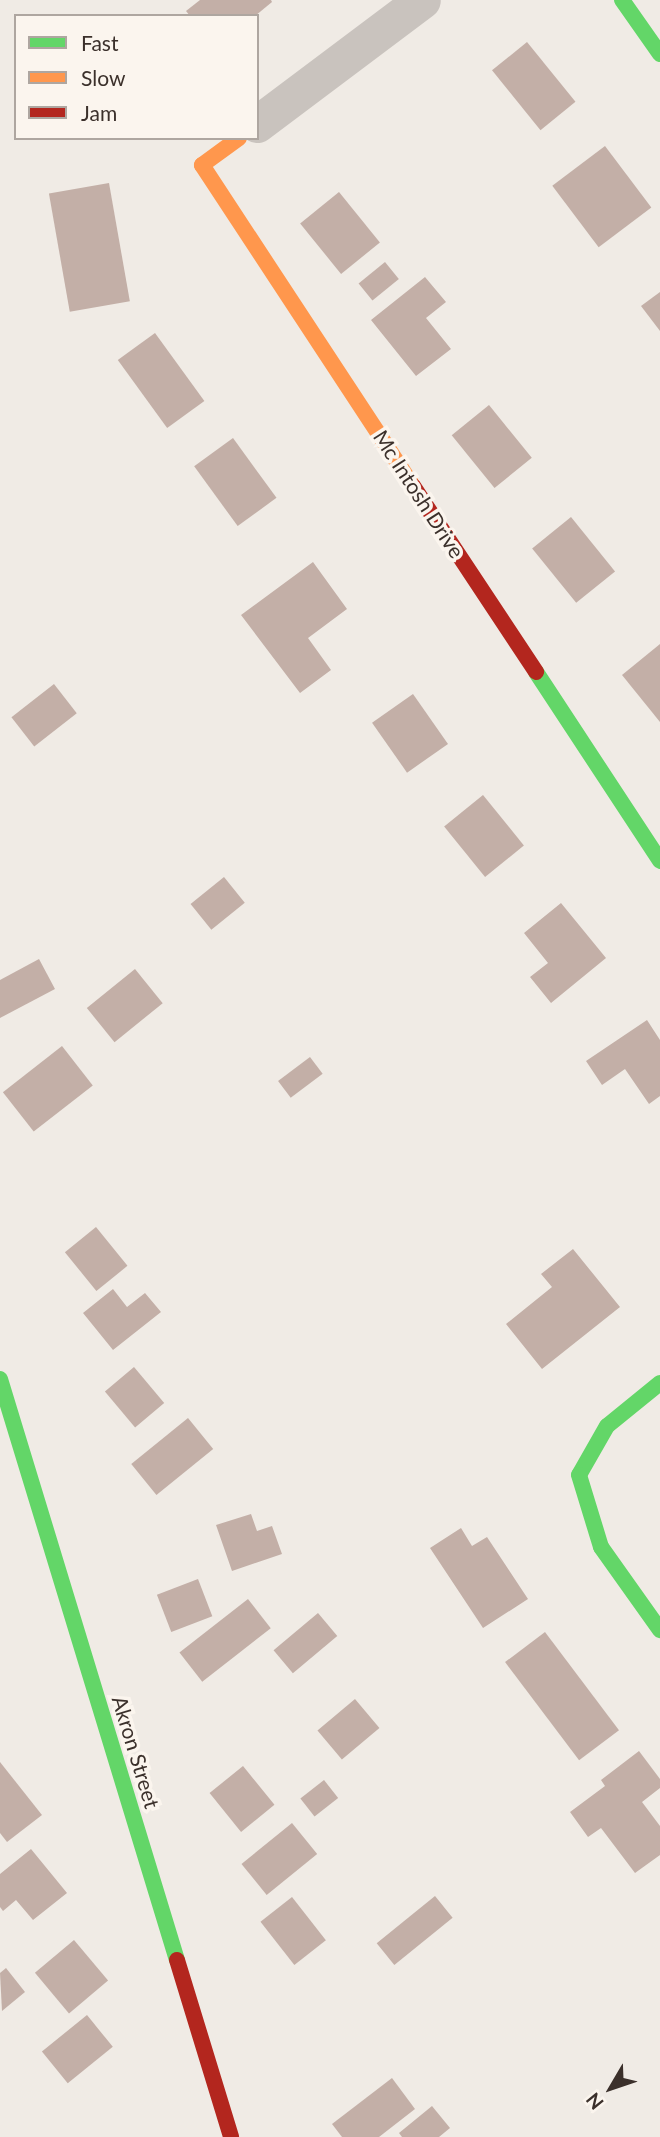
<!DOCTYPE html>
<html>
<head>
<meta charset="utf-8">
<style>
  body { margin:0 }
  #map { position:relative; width:660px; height:2137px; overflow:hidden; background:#f0ebe5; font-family:Lato,sans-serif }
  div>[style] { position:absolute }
  .building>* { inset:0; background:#c3afa7; transform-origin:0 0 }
  .street>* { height:37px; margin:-18.5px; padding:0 18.5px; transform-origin:18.5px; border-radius:18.5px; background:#c9c3be }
  .fast>* { height:16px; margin:-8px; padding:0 8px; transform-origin:8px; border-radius:8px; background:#63d668 }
  .slow>* { height:16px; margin:-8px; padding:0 8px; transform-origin:8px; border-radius:8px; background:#ff974d }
  .jam>* { height:16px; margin:-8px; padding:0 8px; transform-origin:8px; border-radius:8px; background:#b3261e }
  span { translate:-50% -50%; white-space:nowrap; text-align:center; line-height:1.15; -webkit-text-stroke:7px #fbf5ee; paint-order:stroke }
  .street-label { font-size:21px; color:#3b302b }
  .legend { position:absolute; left:14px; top:14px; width:245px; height:126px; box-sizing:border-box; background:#fbf5ee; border:2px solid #aea6a0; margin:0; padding:9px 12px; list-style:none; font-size:21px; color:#3b302b }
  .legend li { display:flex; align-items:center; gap:14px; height:35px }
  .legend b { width:35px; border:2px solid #aea6a0 }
  .north { position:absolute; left:576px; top:2053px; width:70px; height:70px; -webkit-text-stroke:5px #fbf5ee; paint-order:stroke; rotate:231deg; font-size:19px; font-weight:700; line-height:28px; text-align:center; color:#3b302b }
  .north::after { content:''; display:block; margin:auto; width:24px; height:32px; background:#3b302b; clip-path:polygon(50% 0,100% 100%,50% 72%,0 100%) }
</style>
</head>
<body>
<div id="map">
  <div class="building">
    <div style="clip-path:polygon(200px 0,271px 0,272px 2px,255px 16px,190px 16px,186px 11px)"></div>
    <div style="left:527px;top:42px;width:77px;height:45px;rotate:51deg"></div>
    <div style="left:605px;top:146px;width:77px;height:66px;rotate:53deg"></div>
    <div style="left:109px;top:183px;width:120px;height:61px;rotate:80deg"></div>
    <div style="left:339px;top:192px;width:65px;height:50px;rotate:51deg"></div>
    <div style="left:385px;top:262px;width:22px;height:34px;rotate:51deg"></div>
    <div style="clip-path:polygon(425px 277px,446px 302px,426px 318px,451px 349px,416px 376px,371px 320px)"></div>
    <div style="clip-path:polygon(660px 292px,660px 331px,641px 306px)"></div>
    <div style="left:155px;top:333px;width:84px;height:46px;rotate:54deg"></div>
    <div style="left:489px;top:405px;width:68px;height:48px;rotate:51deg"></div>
    <div style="left:233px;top:438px;width:74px;height:48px;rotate:54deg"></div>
    <div style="left:571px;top:517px;width:70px;height:50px;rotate:51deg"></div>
    <div style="clip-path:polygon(313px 562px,347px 609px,308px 638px,331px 670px,300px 693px,241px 615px)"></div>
    <div style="clip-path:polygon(660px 644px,660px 722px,622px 675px)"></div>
    <div style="left:54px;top:684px;width:37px;height:54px;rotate:52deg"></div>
    <div style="left:413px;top:694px;width:61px;height:50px;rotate:55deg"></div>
    <div style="left:483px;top:795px;width:65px;height:50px;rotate:51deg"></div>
    <div style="left:224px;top:877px;width:33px;height:43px;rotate:51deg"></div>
    <div style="clip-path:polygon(561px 903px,606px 958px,551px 1003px,530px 977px,548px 963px,524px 933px)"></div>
    <div style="clip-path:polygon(39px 959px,55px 989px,0 1018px,0 980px)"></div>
    <div style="left:135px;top:969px;width:44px;height:62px;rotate:51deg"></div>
    <div style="clip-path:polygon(647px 1020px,660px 1040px,660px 1096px,649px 1104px,625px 1069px,602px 1085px,586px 1061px)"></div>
    <div style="left:62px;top:1046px;width:50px;height:75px;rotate:52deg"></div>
    <div style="left:310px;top:1057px;width:21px;height:40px;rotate:53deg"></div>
    <div style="left:96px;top:1227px;width:50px;height:40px;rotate:51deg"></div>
    <div style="clip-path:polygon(573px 1249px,620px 1307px,542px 1369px,506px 1324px,552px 1287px,541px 1274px)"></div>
    <div style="clip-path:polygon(113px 1289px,127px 1307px,145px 1293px,161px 1312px,113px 1350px,83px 1313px)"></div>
    <div style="left:134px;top:1367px;width:47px;height:38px;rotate:50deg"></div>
    <div style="left:188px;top:1418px;width:40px;height:73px;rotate:51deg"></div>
    <div style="clip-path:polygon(251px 1514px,257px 1531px,272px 1526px,282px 1554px,232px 1571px,216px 1525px)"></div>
    <div style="clip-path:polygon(461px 1528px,472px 1546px,487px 1537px,528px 1599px,483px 1628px,430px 1548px)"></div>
    <div style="left:198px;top:1579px;width:40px;height:44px;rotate:69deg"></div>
    <div style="left:248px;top:1599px;width:37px;height:87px;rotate:52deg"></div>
    <div style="left:318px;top:1613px;width:30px;height:58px;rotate:50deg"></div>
    <div style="left:545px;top:1632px;width:123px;height:50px;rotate:53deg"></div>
    <div style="left:355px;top:1699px;width:38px;height:49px;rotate:50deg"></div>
    <div style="clip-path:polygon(639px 1751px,660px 1779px,660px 1788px,642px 1802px,660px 1826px,660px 1855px,635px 1873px,601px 1828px,588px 1837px,570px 1812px,605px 1786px,601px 1780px)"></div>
    <div style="clip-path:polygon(0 1762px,42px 1815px,7px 1842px,0 1833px)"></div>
    <div style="left:243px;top:1766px;width:50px;height:43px;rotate:51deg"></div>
    <div style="left:324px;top:1780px;width:23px;height:30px;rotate:52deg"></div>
    <div style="left:292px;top:1823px;width:40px;height:65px;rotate:51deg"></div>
    <div style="clip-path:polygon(31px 1849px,67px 1893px,33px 1920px,16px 1900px,3px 1911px,0 1907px,0 1874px)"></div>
    <div style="left:435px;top:1896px;width:28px;height:75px;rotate:51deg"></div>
    <div style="left:292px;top:1897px;width:55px;height:40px;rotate:52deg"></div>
    <div style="left:74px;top:1940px;width:53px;height:51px;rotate:50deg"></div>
    <div style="clip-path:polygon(6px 1968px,25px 1992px,2px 2011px,0 1973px)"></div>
    <div style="left:87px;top:2015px;width:41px;height:58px;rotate:51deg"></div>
    <div style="clip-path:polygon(392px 2078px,415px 2109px,379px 2137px,342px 2137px,332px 2124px)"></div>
    <div style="clip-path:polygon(432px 2106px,450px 2128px,439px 2137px,402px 2137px,399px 2133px)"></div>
  </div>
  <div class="street">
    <div style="left:257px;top:124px;width:206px;rotate:-36.9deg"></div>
  </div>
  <div class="fast">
    <div style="left:622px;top:0;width:66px;rotate:54.9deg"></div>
    <div style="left:536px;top:672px;width:226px;rotate:56.7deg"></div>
    <div style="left:0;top:1379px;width:607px;rotate:73.06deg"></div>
    <div style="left:660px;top:1383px;width:68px;rotate:140.9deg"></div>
    <div style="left:607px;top:1426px;width:56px;rotate:119.7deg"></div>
    <div style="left:579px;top:1475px;width:75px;rotate:73deg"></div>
    <div style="left:601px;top:1547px;width:102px;rotate:54.6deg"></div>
  </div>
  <div class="slow">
    <div style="left:239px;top:138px;width:46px;rotate:143.9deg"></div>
    <div style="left:202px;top:165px;width:384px;rotate:56.7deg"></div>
  </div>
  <div class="jam">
    <div style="left:413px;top:486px;width:223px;rotate:56.5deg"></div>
    <div style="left:177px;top:1960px;width:185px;rotate:73deg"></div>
  </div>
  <div class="street-label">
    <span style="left:419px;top:494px;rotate:57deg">Mc Intosh Drive</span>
    <span style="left:136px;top:1752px;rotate:73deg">Akron Street</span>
  </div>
  <ul class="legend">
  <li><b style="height:9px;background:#63d668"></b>Fast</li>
  <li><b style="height:9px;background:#ff974d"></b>Slow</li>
  <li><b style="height:9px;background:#b3261e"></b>Jam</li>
  </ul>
  <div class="north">N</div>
</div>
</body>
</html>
